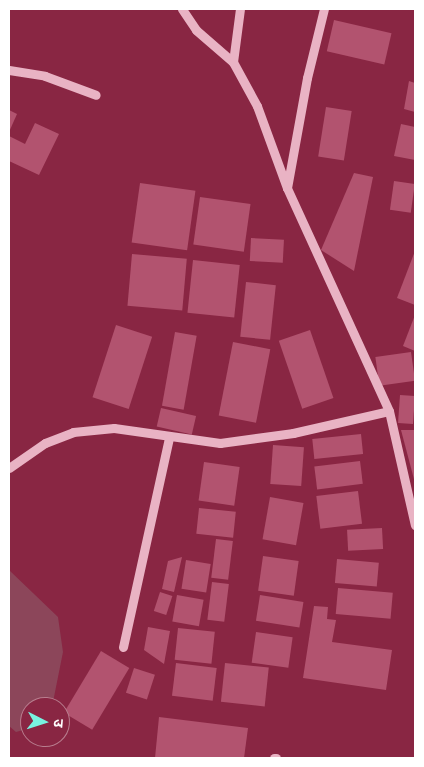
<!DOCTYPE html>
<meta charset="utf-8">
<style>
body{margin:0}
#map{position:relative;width:424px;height:767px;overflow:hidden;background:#892643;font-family:Manrope,"Noto Sans Devanagari",sans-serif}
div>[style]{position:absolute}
.water>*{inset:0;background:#8c465a}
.building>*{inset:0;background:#b2536f;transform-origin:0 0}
.minor>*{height:9px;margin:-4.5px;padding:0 4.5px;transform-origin:4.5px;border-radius:4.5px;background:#e9b3c4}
span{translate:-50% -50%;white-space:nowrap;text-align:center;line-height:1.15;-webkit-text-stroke:4px #892643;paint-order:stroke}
.frame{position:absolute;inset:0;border:10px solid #fff;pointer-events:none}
.north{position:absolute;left:20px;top:697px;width:50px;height:50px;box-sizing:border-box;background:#892643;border:1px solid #b87d8e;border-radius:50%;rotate:95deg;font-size:14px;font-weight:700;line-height:20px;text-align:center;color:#fff}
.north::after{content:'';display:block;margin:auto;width:18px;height:22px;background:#78f2e0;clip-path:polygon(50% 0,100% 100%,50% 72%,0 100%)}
</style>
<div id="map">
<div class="water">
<div style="clip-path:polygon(9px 570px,58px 617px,63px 652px,52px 707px,30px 707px,30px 728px,16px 732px,9px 726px)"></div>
</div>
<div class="building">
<div style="left:334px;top:20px;width:59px;height:32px;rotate:13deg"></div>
<div style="clip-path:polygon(409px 81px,415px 83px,415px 112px,404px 109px)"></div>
<div style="left:326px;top:107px;width:26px;height:50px;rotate:9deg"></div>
<div style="clip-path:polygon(9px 110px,17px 114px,9px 132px)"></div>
<div style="clip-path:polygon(35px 123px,59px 134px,39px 175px,9px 161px,9px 136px,25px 144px)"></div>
<div style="clip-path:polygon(401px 124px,415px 127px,415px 160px,394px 156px)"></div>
<div style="clip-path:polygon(354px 173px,373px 177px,354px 271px,321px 250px)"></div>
<div style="left:394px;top:181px;width:21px;height:29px;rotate:8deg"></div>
<div style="left:140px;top:183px;width:56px;height:60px;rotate:8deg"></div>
<div style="left:200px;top:197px;width:51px;height:48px;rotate:8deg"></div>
<div style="left:251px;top:238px;width:33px;height:23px;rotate:3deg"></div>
<div style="clip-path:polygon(415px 251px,415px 305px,397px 298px)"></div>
<div style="left:132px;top:254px;width:55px;height:52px;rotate:5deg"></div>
<div style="left:193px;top:260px;width:47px;height:53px;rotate:6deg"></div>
<div style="left:246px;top:282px;width:30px;height:55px;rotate:6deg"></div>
<div style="clip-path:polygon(415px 315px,415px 351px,403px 346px)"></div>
<div style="left:116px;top:325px;width:38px;height:76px;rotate:18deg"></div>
<div style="left:310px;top:330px;width:72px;height:33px;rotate:71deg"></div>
<div style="left:175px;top:332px;width:22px;height:75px;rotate:10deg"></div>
<div style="left:233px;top:342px;width:38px;height:75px;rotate:11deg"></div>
<div style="left:411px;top:352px;width:29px;height:36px;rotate:82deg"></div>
<div style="left:400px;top:395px;width:15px;height:28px;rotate:4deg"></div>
<div style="left:161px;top:408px;width:36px;height:19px;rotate:13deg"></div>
<div style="clip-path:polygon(401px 430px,415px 430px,415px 483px)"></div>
<div style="left:361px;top:434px;width:20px;height:49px;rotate:84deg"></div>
<div style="left:273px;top:445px;width:31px;height:39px;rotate:4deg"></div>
<div style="left:360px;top:461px;width:23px;height:46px;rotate:83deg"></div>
<div style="left:204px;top:462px;width:36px;height:39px;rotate:8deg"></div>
<div style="left:358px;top:491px;width:33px;height:42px;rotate:83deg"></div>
<div style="left:270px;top:497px;width:34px;height:43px;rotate:10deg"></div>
<div style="left:199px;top:508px;width:37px;height:26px;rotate:6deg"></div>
<div style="left:382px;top:528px;width:21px;height:35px;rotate:87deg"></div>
<div style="left:216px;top:539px;width:17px;height:39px;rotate:7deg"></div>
<div style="left:263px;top:556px;width:36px;height:35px;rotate:8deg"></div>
<div style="clip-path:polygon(182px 557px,174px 592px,162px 589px,168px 561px)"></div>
<div style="left:337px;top:559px;width:42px;height:24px;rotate:5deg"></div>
<div style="left:186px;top:560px;width:25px;height:29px;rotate:9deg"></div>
<div style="left:212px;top:582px;width:17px;height:38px;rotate:7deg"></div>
<div style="left:338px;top:588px;width:55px;height:26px;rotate:5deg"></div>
<div style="left:160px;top:592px;width:13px;height:20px;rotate:18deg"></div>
<div style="left:177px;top:595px;width:27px;height:27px;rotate:10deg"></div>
<div style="left:260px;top:595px;width:44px;height:26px;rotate:9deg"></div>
<div style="clip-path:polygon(314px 606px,328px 607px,327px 619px,336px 620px,332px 642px,392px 650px,386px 690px,303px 678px)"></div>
<div style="clip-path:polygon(148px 627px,170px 631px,164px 664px,144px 650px)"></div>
<div style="left:178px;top:628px;width:37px;height:32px;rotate:6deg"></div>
<div style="left:256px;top:632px;width:37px;height:31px;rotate:8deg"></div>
<div style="left:101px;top:651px;width:33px;height:72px;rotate:31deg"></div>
<div style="left:176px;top:663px;width:41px;height:33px;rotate:7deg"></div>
<div style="left:225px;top:663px;width:44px;height:39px;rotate:6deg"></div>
<div style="left:134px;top:668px;width:22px;height:26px;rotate:18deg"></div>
<div style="clip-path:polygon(159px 717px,248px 728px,244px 758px,155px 758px)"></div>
</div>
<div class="minor">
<div style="left:182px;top:9px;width:25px;rotate:56deg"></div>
<div style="left:196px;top:30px;width:49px;rotate:40.9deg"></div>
<div style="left:233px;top:62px;width:50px;rotate:61.4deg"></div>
<div style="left:257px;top:106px;width:87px;rotate:69.9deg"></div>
<div style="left:287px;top:188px;width:245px;rotate:65.4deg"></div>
<div style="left:389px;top:411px;width:117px;rotate:77.2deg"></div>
<div style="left:233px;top:62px;width:53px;rotate:-82.5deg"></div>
<div style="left:9px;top:70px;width:36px;rotate:9deg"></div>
<div style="left:45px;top:76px;width:54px;rotate:20.4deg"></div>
<div style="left:287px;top:188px;width:112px;rotate:-79.7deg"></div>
<div style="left:307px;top:78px;width:71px;rotate:-76.2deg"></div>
<div style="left:9px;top:468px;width:44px;rotate:-34.8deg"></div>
<div style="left:45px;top:443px;width:30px;rotate:-21deg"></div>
<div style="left:73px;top:432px;width:41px;rotate:-5.6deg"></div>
<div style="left:114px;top:428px;width:107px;rotate:8.1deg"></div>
<div style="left:220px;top:443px;width:74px;rotate:-7.8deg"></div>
<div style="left:293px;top:433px;width:98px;rotate:-12.9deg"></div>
<div style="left:123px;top:647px;width:214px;rotate:-77.6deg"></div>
<div style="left:274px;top:758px;width:2px"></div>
</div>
<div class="frame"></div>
<div class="north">उ</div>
</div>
